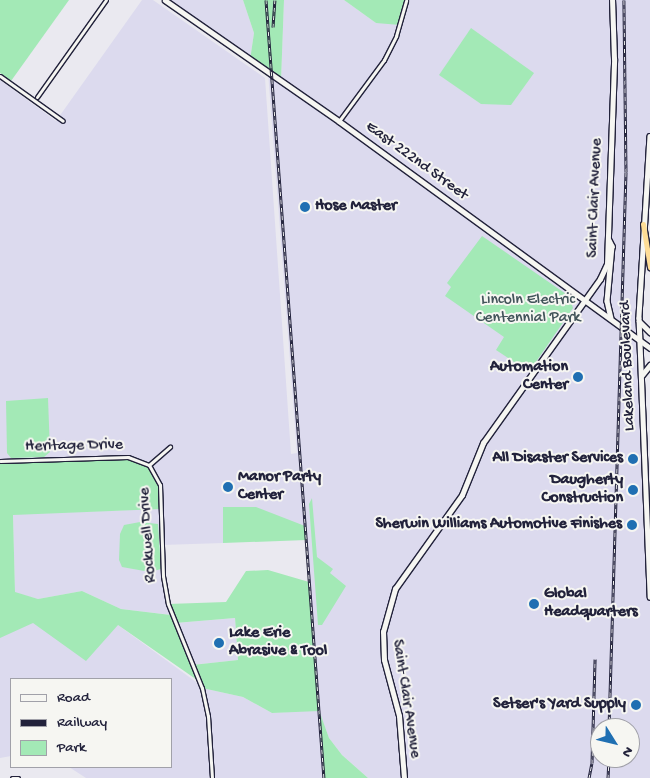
<!DOCTYPE html>
<style>
body{margin:0}
#map{position:relative;width:650px;height:778px;overflow:hidden;background:#eae9f0;font-family:"Gochi Hand",sans-serif}
div>[style]{position:absolute}
.built>*{inset:0;background:#dcdaee}
.green>*{inset:0;background:#a3e9b6}
.roads{filter:drop-shadow(1px 0 #22223b) drop-shadow(-1px 0 #22223b) drop-shadow(0 1px #22223b) drop-shadow(0 -1px #22223b)}
.street>*{height:3px;margin:-1.5px;padding:0 1.5px;transform-origin:1.5px;border-radius:1.5px;background:#f6f6f2}
.secondary>*{height:4.5px;margin:-2.25px;padding:0 2.25px;transform-origin:2.25px;border-radius:2.25px;background:#f6f6f2}
.highway>*{height:5px;margin:-2.5px;padding:0 2.5px;transform-origin:2.5px;border-radius:2.5px;background:#fedd96}
.rail>*{height:3px;margin-top:-1.5px;transform-origin:0;background:repeating-linear-gradient(90deg,#f6f6f2 0 4px,#22223b 0 8px);box-sizing:border-box;border-block:1px solid #22223b}
.dots>*{width:14px;height:14px;translate:-50% -50%;box-sizing:border-box;border:2px solid #f6f6f2;border-radius:50%}
span{translate:-50% -50%;white-space:nowrap;text-align:center;line-height:1.15;-webkit-text-stroke:4px #f6f6f2;paint-order:stroke}
.street-label{font-size:16px;color:#22223b}
.poi-label{font-size:16px;color:#22223b;font-weight:700}
.left{translate:0 -50%;text-align:left}
.right{translate:-100% -50%;text-align:right}
.park-label{font-size:16px;color:#42545a}
.legend{position:absolute;left:10px;top:678px;width:162px;height:90px;box-sizing:border-box;background:#f6f6f2;border:1px solid #a1a1a9;margin:0;padding:6px 9px;list-style:none;font-size:15px;color:#22223b}
.legend li{display:flex;align-items:center;gap:10px;height:25px}
.legend b{width:25px;border:1px solid #a1a1a9}
.north{position:absolute;left:590px;top:718px;width:50px;height:50px;box-sizing:border-box;background:#f6f6f2;border:1px solid #a1a1a9;border-radius:50%;rotate:126deg;font-size:14px;font-weight:700;line-height:20px;text-align:center;color:#22223b}
.north::after{content:'';display:block;margin:auto;width:18px;height:22px;background:#1f6fb2;clip-path:polygon(50% 0,100% 100%,50% 72%,0 100%)}
</style>
<div id="map">
<div class="built">
<div style="clip-path:polygon(evenodd,142px 0,153px 0,265px 78px,291px 454px,297px 453px,268px 72px,281px 81px,284px 0,344px 0,376px 23px,406px 0,650px 0,650px 136px,640px 288px,650px 597px,650px 778px,368px 778px,342px 755px,329px 738px,319px 711px,324px 778px,212px 778px,208px 716px,202px 688px,243px 697px,272px 713px,319px 710px,305px 526px,223px 507px,223px 543px,162px 545px,163px 576px,172px 615px,121px 609px,82px 591px,38px 599px,15px 593px,13px 514px,161px 509px,0 461px,0 80px,56px 121px,142px 0,600px 728px,630px 728px,630px 758px,600px 758px,600px 728px)"></div>
<div style="clip-path:polygon(165px 0,243px 0,254px 33px,250px 60px)"></div>
<div style="clip-path:polygon(235px 618px,238px 660px,192px 665px,175px 623px)"></div>
<div style="clip-path:polygon(0 619px,118px 625px,196px 682px,201px 688px,204px 700px,211px 778px,86px 778px,69px 767px,171px 767px,171px 679px,11px 679px,11px 756px,0 758px)"></div>
</div>
<div class="green">
<div style="clip-path:polygon(0 0,69px 0,11px 81px,0 73px)"></div>
<div style="clip-path:polygon(243px 0,284px 0,281px 81px,250px 60px,254px 33px)"></div>
<div style="clip-path:polygon(344px 0,406px 0,400px 25px,376px 23px)"></div>
<div style="clip-path:polygon(471px 28px,534px 73px,511px 105px,481px 104px,439px 75px)"></div>
<div style="clip-path:polygon(482px 236px,569px 296px,573px 308px,529px 372px,496px 350px,504px 337px,445px 296px,451px 287px,447px 283px)"></div>
<div style="clip-path:polygon(48px 398px,50px 452px,44px 457px,11px 458px,7px 453px,6px 401px)"></div>
<div style="clip-path:polygon(evenodd,128px 457px,149px 465px,160px 485px,161px 509px,13px 515px,15px 592px,38px 599px,82px 591px,121px 609px,171px 615px,168px 604px,226px 602px,246px 571px,268px 570px,309px 582px,319px 710px,329px 738px,342px 755px,368px 778px,324px 778px,319px 711px,272px 713px,243px 697px,202px 688px,200px 682px,118px 625px,86px 661px,33px 623px,0 638px,0 461px,128px 457px,235px 618px,238px 660px,192px 665px,175px 623px,235px 618px)"></div>
<div style="clip-path:polygon(312px 498px,317px 557px,333px 569px,330px 573px,346px 586px,322px 625px,318px 625px,309px 504px)"></div>
<div style="clip-path:polygon(223px 507px,256px 507px,305px 526px,306px 540px,223px 543px)"></div>
<div style="clip-path:polygon(140px 522px,158px 524px,161px 569px,150px 572px,122px 567px,119px 560px,120px 534px,124px 525px)"></div>
</div>
<div class="roads">
<div class="street">
<div style="left:0;top:76px;width:77px;rotate:35.5deg"></div>
<div style="left:37px;top:97px;width:119px;rotate:-54.6deg"></div>
<div style="left:339px;top:121px;width:76px;rotate:-53.6deg"></div>
<div style="left:384px;top:60px;width:27px;rotate:-63deg"></div>
<div style="left:396px;top:36px;width:37px;rotate:-74deg"></div>
<div style="left:0;top:461px;width:128px;rotate:-1.8deg"></div>
<div style="left:128px;top:457px;width:22px;rotate:21deg"></div>
<div style="left:149px;top:465px;width:28px;rotate:-41deg"></div>
<div style="left:149px;top:465px;width:23px;rotate:61deg"></div>
<div style="left:160px;top:485px;width:91px;rotate:88.1deg"></div>
<div style="left:163px;top:576px;width:28px;rotate:80deg"></div>
<div style="left:168px;top:604px;width:91px;rotate:68deg"></div>
<div style="left:202px;top:688px;width:29px;rotate:78deg"></div>
<div style="left:208px;top:716px;width:62px;rotate:86.3deg"></div>
<div style="left:12px;top:778px;width:6px"></div>
</div>
<div class="secondary">
<div style="left:165px;top:0;width:212px;rotate:34.8deg"></div>
<div style="left:339px;top:121px;width:385px;rotate:36.1deg"></div>
<div style="left:650px;top:136px;width:182px;rotate:93.5deg"></div>
<div style="left:639px;top:318px;width:279px;rotate:87.7deg"></div>
<div style="left:609px;top:240px;width:7px;rotate:63deg"></div>
<div style="left:612px;top:246px;width:55px;rotate:95.2deg"></div>
<div style="left:607px;top:301px;width:17px;rotate:77deg"></div>
<div style="left:639px;top:321px;width:16px;rotate:45deg"></div>
<div style="left:642px;top:375px;width:13px;rotate:-51deg"></div>
<div style="left:404px;top:778px;width:62px;rotate:-94.6deg"></div>
<div style="left:399px;top:716px;width:58px;rotate:-105deg"></div>
<div style="left:384px;top:660px;width:28px;rotate:-92deg"></div>
<div style="left:383px;top:632px;width:45px;rotate:-74.4deg"></div>
<div style="left:395px;top:589px;width:115px;rotate:-54.5deg"></div>
<div style="left:462px;top:495px;width:56px;rotate:-68deg"></div>
<div style="left:483px;top:443px;width:201px;rotate:-54.5deg"></div>
<div style="left:600px;top:279px;width:17px;rotate:-65deg"></div>
<div style="left:607px;top:264px;width:205px;rotate:-88deg"></div>
<div style="left:614px;top:59px;width:59px;rotate:-91.9deg"></div>
</div>
<div class="highway">
<div style="left:643px;top:224px;width:44px;rotate:80.8deg"></div>
</div>
</div>
<div class="rail">
<div style="left:266px;top:0;width:780px;rotate:85.74deg"></div>
<div style="left:273px;top:27px;width:27px;rotate:-86deg"></div>
<div style="left:609px;top:728px;width:556px;rotate:-88.25deg"></div>
<div style="left:626px;top:172px;width:172px;rotate:-90.7deg"></div>
<div style="left:589px;top:778px;width:15px;rotate:-79deg"></div>
<div style="left:592px;top:763px;width:104px;rotate:-88.3deg"></div>
<div style="left:608px;top:778px;width:20px;rotate:-87deg"></div>
</div>
<div class="dots">
<div style="left:305px;top:207px;background:#1f6fb2"></div>
<div style="left:578px;top:377px;background:#1f6fb2"></div>
<div style="left:633px;top:459px;background:#1f6fb2"></div>
<div style="left:228px;top:487px;background:#1f6fb2"></div>
<div style="left:633px;top:490px;background:#1f6fb2"></div>
<div style="left:632px;top:525px;background:#1f6fb2"></div>
<div style="left:534px;top:604px;background:#1f6fb2"></div>
<div style="left:219px;top:643px;background:#1f6fb2"></div>
<div style="left:636px;top:705px;background:#1f6fb2"></div>
</div>
<div class="street-label">
<span style="left:416px;top:162px;rotate:36deg">East 222nd Street</span>
<span style="left:596px;top:198px;rotate:-88deg">Saint Clair Avenue</span>
<span style="left:629px;top:366px;rotate:-92deg">Lakeland Boulevard</span>
<span style="left:74px;top:447px;rotate:-1deg">Heritage Drive</span>
<span style="left:149px;top:535px;rotate:-94deg">Rockwell Drive</span>
<span style="left:405px;top:699px;rotate:81deg">Saint Clair Avenue</span>
</div>
<div class="poi-label">
<span class="left" style="left:315px;top:207px">Hose Master</span>
<span class="right" style="left:568px;top:377px">Automation<br>Center</span>
<span class="right" style="left:623px;top:459px">All Disaster Services</span>
<span class="left" style="left:238px;top:487px">Manor Party<br>Center</span>
<span class="right" style="left:623px;top:490px">Daugherty<br>Construction</span>
<span class="right" style="left:622px;top:525px">Sherwin Williams Automotive Finishes</span>
<span class="left" style="left:544px;top:604px">Global<br>Headquarters</span>
<span class="left" style="left:229px;top:643px">Lake Erie<br>Abrasive &amp; Tool</span>
<span class="right" style="left:626px;top:705px">Setser's Yard Supply</span>
</div>
<div class="park-label">
<span style="left:528px;top:310px">Lincoln Electric<br>Centennial Park</span>
</div>
<ul class="legend">
<li><b style="height:6px;background:#f6f6f2"></b>Road</li>
<li><b style="height:6px;background:#22223b"></b>Railway</li>
<li><b style="height:14px;background:#a3e9b6"></b>Park</li>
</ul>
<div class="north">N</div>
</div>
